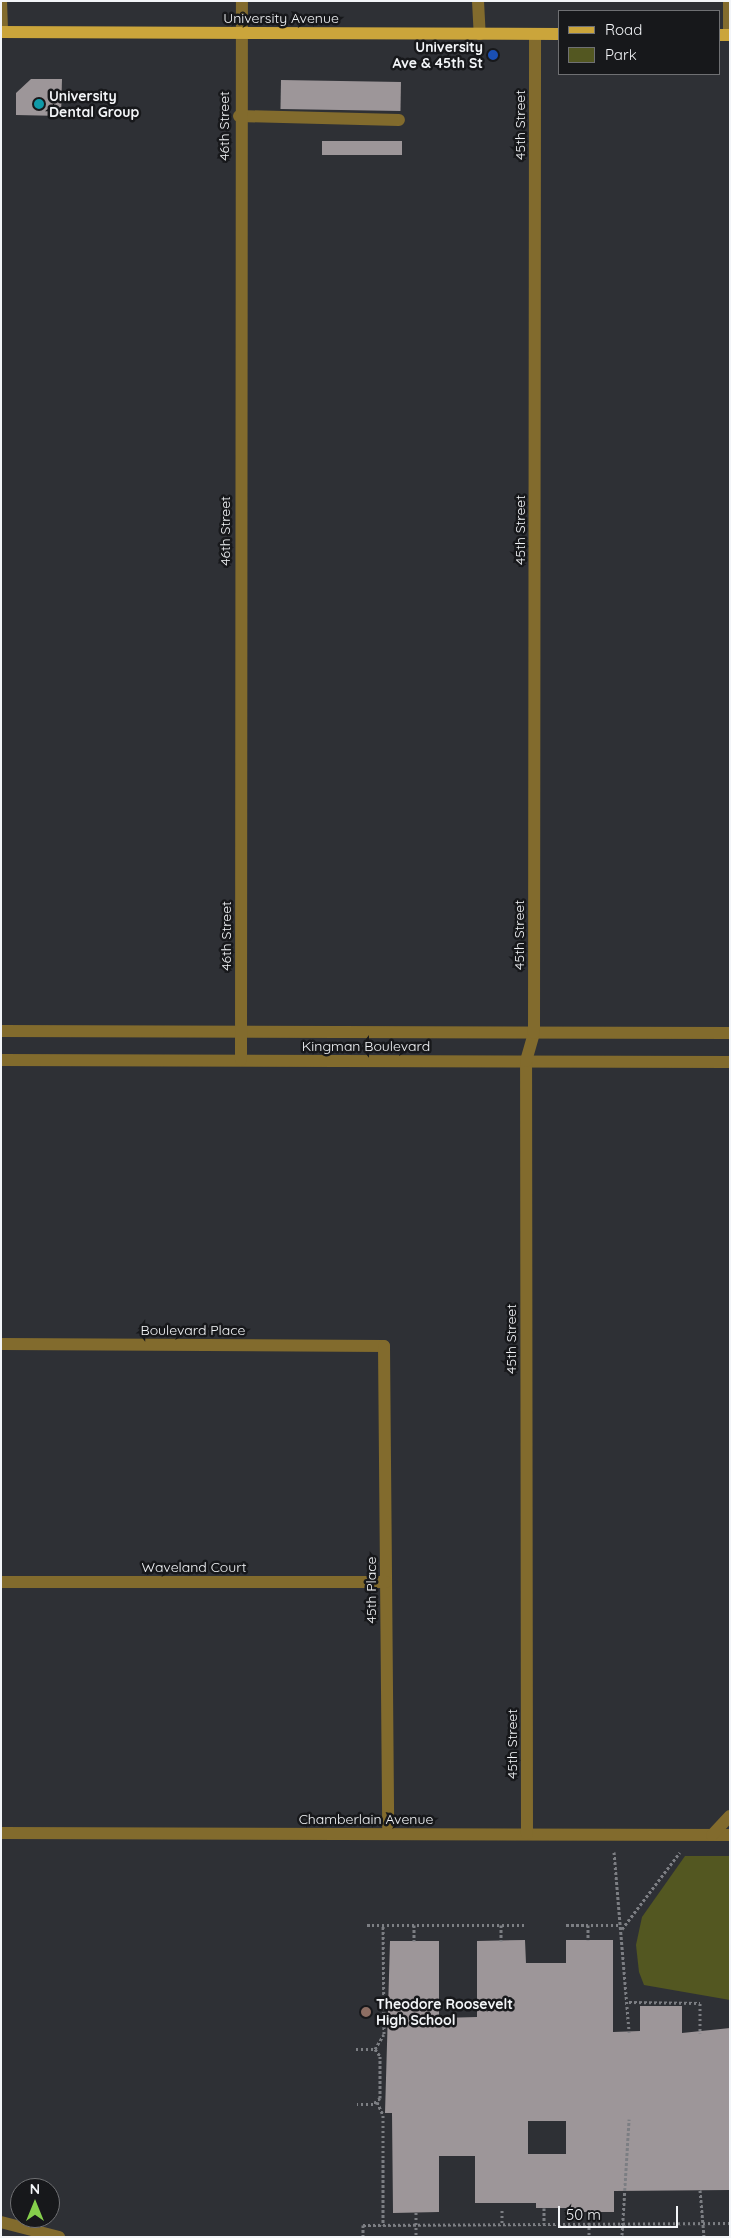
<!DOCTYPE html>
<style>
body{margin:0}
#map{position:relative;width:731px;height:2238px;overflow:hidden;background:#2e3035;font-family:Quicksand,sans-serif}
div>[style]{position:absolute}
.green>*{inset:0;background:#535721}
.building>*{inset:0;background:#9d9699;transform-origin:0 0}
.path>*{height:3px;margin-top:-1.5px;transform-origin:0;background:repeating-linear-gradient(90deg,#7c7e83 0 2.5px,transparent 0 5px)}
.minor>*{height:12px;margin:-6px;padding:0 6px;transform-origin:6px;border-radius:6px;background:#826b2d}
.major>*{height:12px;margin:-6px;padding:0 6px;transform-origin:6px;border-radius:6px;background:#cba53b}
.dots>*{width:14px;height:14px;translate:-50% -50%;box-sizing:border-box;border:2px solid #17181b;border-radius:50%}
span{translate:-50% -50%;white-space:nowrap;text-align:center;line-height:1.15;-webkit-text-stroke:5px #17181b;paint-order:stroke}
.street-label{font-size:14px;color:#f3f5f8}
.poi-label{font-size:14px;color:#f3f5f8;font-weight:700}
.right{translate:-100% -50%;text-align:right}
.left{translate:0 -50%;text-align:left}
.frame{position:absolute;inset:0;border:2px solid #f3f5f8;pointer-events:none}
.legend{position:absolute;left:558px;top:10px;width:162px;height:65px;box-sizing:border-box;background:#17181b;border:1px solid #6f7073;margin:0;padding:6px 9px;list-style:none;font-size:15px;color:#f3f5f8}
.legend li{display:flex;align-items:center;gap:10px;height:25px}
.legend b{width:25px;border:1px solid #6f7073}
.north{position:absolute;left:10px;top:2178px;width:50px;height:50px;box-sizing:border-box;background:#17181b;border:1px solid #6f7073;border-radius:50%;rotate:0deg;font-size:14px;font-weight:700;line-height:20px;text-align:center;color:#f3f5f8}
.north::after{content:'';display:block;margin:auto;width:18px;height:22px;background:#85cf4c;clip-path:polygon(50% 0,100% 100%,50% 72%,0 100%)}
.scale{position:absolute;left:558px;top:2206px;width:120px;height:22px;box-sizing:border-box;border:2px solid #f3f5f8;border-top:0;padding-left:6px;font-size:15px;line-height:18px;white-space:nowrap;color:#f3f5f8;-webkit-text-stroke:4px #17181b;paint-order:stroke}
</style>
<div id="map">
<div class="green">
<div style="clip-path:polygon(685px 1856px,730px 1856px,730px 2000px,644px 1985px,639px 1972px,636px 1945px,642px 1917px)"></div>
</div>
<div class="building">
<div style="clip-path:polygon(31px 79px,62px 79px,61px 116px,16px 115px,16px 93px)"></div>
<div style="left:281px;top:80px;width:120px;height:29px;rotate:1deg"></div>
<div style="left:322px;top:141px;width:80px;height:14px"></div>
<div style="clip-path:polygon(evenodd,525px 1940px,526px 1963px,566px 1963px,566px 1940px,613px 1940px,613px 2032px,640px 2031px,640px 2006px,682px 2006px,682px 2033px,730px 2028px,730px 2190px,614px 2191px,614px 2212px,566px 2212px,566px 2208px,536px 2208px,536px 2203px,475px 2203px,475px 2156px,439px 2156px,439px 2212px,393px 2213px,392px 2113px,385px 2113px,390px 1941px,439px 1941px,439px 2018px,477px 2017px,477px 1941px,525px 1940px,528px 2121px,566px 2121px,566px 2154px,528px 2154px,528px 2121px)"></div>
</div>
<div class="path">
<div style="left:614px;top:1852px;width:181px;rotate:85.2deg"></div>
<div style="left:367px;top:1925px;width:158px"></div>
<div style="left:414px;top:1925px;width:16px;rotate:90deg"></div>
<div style="left:501px;top:1925px;width:16px;rotate:90deg"></div>
<div style="left:566px;top:1925px;width:55px"></div>
<div style="left:588px;top:1925px;width:15px;rotate:90deg"></div>
<div style="left:622px;top:1929px;width:96px;rotate:-53deg"></div>
<div style="left:629px;top:2002px;width:71px;rotate:0.8deg"></div>
<div style="left:700px;top:2003px;width:30px;rotate:90deg"></div>
<div style="left:356px;top:2049px;width:19px"></div>
<div style="left:375px;top:2049px;width:9px;rotate:54deg"></div>
<div style="left:380px;top:2056px;width:42px;rotate:90deg"></div>
<div style="left:380px;top:2098px;width:9px;rotate:139deg"></div>
<div style="left:373px;top:2104px;width:16px;rotate:180deg"></div>
<div style="left:375px;top:2049px;width:17px;rotate:-59deg"></div>
<div style="left:384px;top:2034px;width:109px;rotate:-90.5deg"></div>
<div style="left:377px;top:2102px;width:14px;rotate:65deg"></div>
<div style="left:383px;top:2115px;width:110px;rotate:90deg"></div>
<div style="left:700px;top:2190px;width:47px;rotate:85.1deg"></div>
<div style="left:544px;top:2208px;width:16px;rotate:90deg"></div>
<div style="left:502px;top:2210px;width:14px;rotate:90deg"></div>
<div style="left:416px;top:2212px;width:25px;rotate:90deg"></div>
<div style="left:589px;top:2212px;width:25px;rotate:90deg"></div>
<div style="left:622px;top:2235px;width:116px;rotate:-86.5deg"></div>
<div style="left:363px;top:2237px;width:12px;rotate:-90deg"></div>
<div style="left:363px;top:2225px;width:367px;rotate:-0.3deg"></div>
</div>
<div class="minor">
<div style="left:1px;top:1px;width:31px;rotate:88deg"></div>
<div style="left:478px;top:1px;width:33px;rotate:87deg"></div>
<div style="left:729px;top:1px;width:34px;rotate:90deg"></div>
<div style="left:239px;top:116px;width:160px;rotate:1.4deg"></div>
<div style="left:1px;top:1031px;width:729px;rotate:0.16deg"></div>
<div style="left:1px;top:1060px;width:729px;rotate:0.16deg"></div>
<div style="left:241px;top:1060px;width:1059px;rotate:-89.95deg"></div>
<div style="left:1px;top:1344px;width:383px;rotate:0.3deg"></div>
<div style="left:384px;top:1346px;width:488px;rotate:89.5deg"></div>
<div style="left:1px;top:1582px;width:385px"></div>
<div style="left:1px;top:1833px;width:729px;rotate:0.16deg"></div>
<div style="left:527px;top:1834px;width:773px;rotate:-90.07deg"></div>
<div style="left:526px;top:1061px;width:29px;rotate:-74deg"></div>
<div style="left:534px;top:1033px;width:999px;rotate:-89.94deg"></div>
<div style="left:712px;top:1835px;width:26px;rotate:-47deg"></div>
<div style="left:1px;top:2222px;width:60px;rotate:14.5deg"></div>
</div>
<div class="major">
<div style="left:1px;top:32px;width:559px;rotate:0.2deg"></div>
<div style="left:720px;top:35px;width:10px"></div>
</div>
<div class="dots">
<div style="left:493px;top:55px;background:#1a4fb4"></div>
<div style="left:39px;top:104px;background:#0f9aa8"></div>
<div style="left:366px;top:2012px;background:#8d6e63"></div>
</div>
<div class="street-label">
<span style="left:281px;top:18px">University Avenue</span>
<span style="left:520px;top:125px;rotate:-90deg">45th Street</span>
<span style="left:224px;top:126px;rotate:-90deg">46th Street</span>
<span style="left:520px;top:530px;rotate:-90deg">45th Street</span>
<span style="left:225px;top:531px;rotate:-90deg">46th Street</span>
<span style="left:519px;top:935px;rotate:-90deg">45th Street</span>
<span style="left:226px;top:936px;rotate:-90deg">46th Street</span>
<span style="left:366px;top:1046px">Kingman Boulevard</span>
<span style="left:193px;top:1330px">Boulevard Place</span>
<span style="left:511px;top:1339px;rotate:-90deg">45th Street</span>
<span style="left:194px;top:1567px">Waveland Court</span>
<span style="left:371px;top:1590px;rotate:-90deg">45th Place</span>
<span style="left:512px;top:1744px;rotate:-90deg">45th Street</span>
<span style="left:366px;top:1819px">Chamberlain Avenue</span>
</div>
<div class="poi-label">
<span class="right" style="left:483px;top:55px">University<br>Ave &amp; 45th St</span>
<span class="left" style="left:49px;top:104px">University<br>Dental Group</span>
<span class="left" style="left:376px;top:2012px">Theodore Roosevelt<br>High School</span>
</div>
<div class="frame"></div>
<ul class="legend">
<li><b style="height:6px;background:#cba53b"></b>Road</li>
<li><b style="height:14px;background:#535721"></b>Park</li>
</ul>
<div class="north">N</div>
<div class="scale">50 m</div>
</div>
